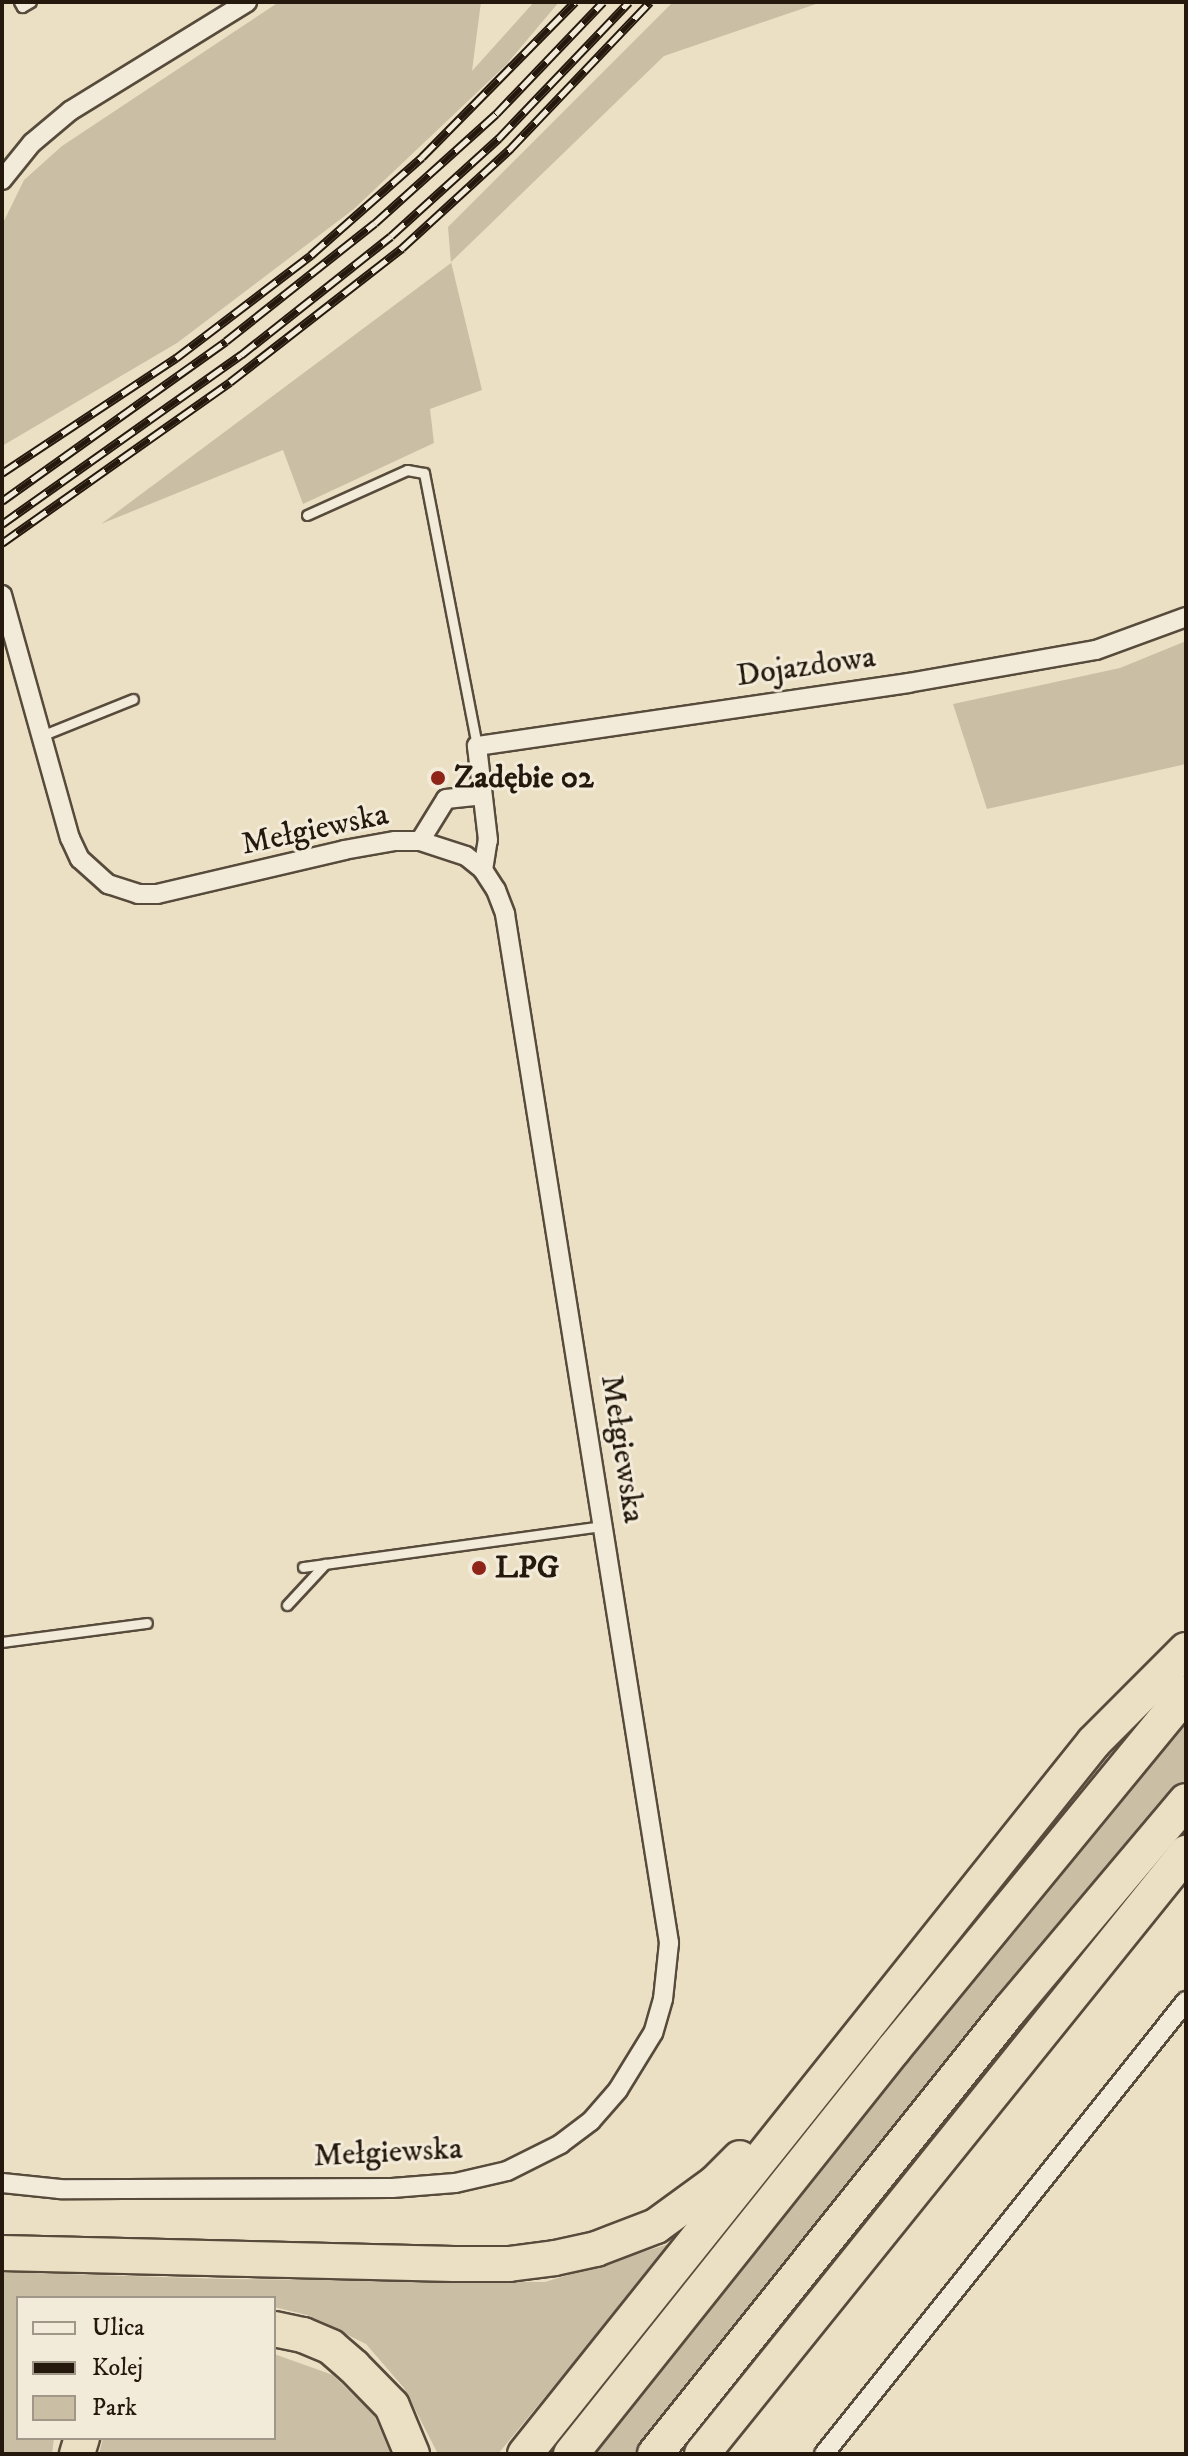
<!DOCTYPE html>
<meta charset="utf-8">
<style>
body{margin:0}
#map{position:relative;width:1188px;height:2456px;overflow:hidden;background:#ece0c4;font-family:"IM FELL DW Pica",serif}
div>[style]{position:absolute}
.green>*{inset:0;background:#cabea5}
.roads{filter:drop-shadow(2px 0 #574b3c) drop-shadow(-2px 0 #574b3c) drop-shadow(0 2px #574b3c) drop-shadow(0 -2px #574b3c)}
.service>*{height:9px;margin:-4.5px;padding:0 4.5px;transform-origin:4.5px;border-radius:4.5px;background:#f3ebd9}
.minor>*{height:18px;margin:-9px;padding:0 9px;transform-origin:9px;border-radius:9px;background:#f3ebd9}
.motorway>*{height:34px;margin:-17px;padding:0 17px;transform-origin:17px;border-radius:17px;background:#ece0c4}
.rail>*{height:9px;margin-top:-4.5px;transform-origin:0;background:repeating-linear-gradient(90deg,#f3ebd9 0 18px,#25190e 0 36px);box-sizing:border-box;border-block:2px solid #25190e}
.dots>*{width:22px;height:22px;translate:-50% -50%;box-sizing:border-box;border:4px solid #f3ebd9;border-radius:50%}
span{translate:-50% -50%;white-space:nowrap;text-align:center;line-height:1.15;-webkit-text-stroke:6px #f3ebd9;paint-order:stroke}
.street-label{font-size:32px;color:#25190e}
.poi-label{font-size:32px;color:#25190e;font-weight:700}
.left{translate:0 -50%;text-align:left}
.frame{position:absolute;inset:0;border:4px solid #25190e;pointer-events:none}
.legend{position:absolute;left:16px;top:2296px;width:260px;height:144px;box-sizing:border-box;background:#f3ebd9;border:2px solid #a19788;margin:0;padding:10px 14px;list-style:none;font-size:24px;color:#25190e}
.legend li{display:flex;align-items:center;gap:16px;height:40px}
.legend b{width:40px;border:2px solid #a19788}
</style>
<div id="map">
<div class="green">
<div style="clip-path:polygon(279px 2px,481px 2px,472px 71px,534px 2px,559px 2px,506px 65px,354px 209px,177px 343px,2px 446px,2px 225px,24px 180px,62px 146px)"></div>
<div style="clip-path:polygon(673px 2px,822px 2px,664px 56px,451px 262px,482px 390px,430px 409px,434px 443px,303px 504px,283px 450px,101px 524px,451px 263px,448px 227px)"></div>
<div style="clip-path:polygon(1186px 641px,1186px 764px,987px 809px,953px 704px,1120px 668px)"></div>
<div style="clip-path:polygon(1186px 1717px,1186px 1779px,1058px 1931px,637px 2454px,589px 2454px)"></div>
<div style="clip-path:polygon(672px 2243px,498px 2454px,438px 2454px,404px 2388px,366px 2344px,307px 2315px,274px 2307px,274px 2298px,18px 2298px,18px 2438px,54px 2438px,52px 2454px,2px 2452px,2px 2272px,226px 2279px,545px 2282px)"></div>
<div style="clip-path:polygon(274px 2354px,333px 2375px,374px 2415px,391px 2454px,99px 2454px,103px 2438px,274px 2438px)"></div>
</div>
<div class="roads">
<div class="service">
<div style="left:19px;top:2px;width:6px;rotate:59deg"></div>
<div style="left:22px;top:7px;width:10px;rotate:-29deg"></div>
<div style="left:307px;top:515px;width:110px;rotate:-24.2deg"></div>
<div style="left:407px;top:470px;width:17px;rotate:10deg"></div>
<div style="left:424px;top:473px;width:278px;rotate:79deg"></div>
<div style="left:41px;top:736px;width:99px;rotate:-21.9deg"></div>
<div style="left:303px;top:1567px;width:304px;rotate:-7.8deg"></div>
<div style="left:287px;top:1605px;width:56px;rotate:-47.2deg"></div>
<div style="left:2px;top:1642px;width:146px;rotate:-7.5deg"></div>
</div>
<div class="minor">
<div style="left:2px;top:180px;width:48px;rotate:-51deg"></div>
<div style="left:32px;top:143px;width:50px;rotate:-40.1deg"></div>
<div style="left:70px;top:111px;width:208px;rotate:-31.6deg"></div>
<div style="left:2px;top:595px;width:252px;rotate:74.4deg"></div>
<div style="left:70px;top:838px;width:23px;rotate:65deg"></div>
<div style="left:80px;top:859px;width:38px;rotate:42deg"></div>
<div style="left:108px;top:884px;width:32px;rotate:18deg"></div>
<div style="left:138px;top:894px;width:19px"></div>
<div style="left:157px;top:894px;width:192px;rotate:-13.2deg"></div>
<div style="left:344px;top:850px;width:52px;rotate:-10deg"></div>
<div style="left:395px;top:841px;width:25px"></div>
<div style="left:420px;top:841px;width:48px;rotate:18.1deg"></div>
<div style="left:466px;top:856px;width:22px;rotate:39deg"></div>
<div style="left:483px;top:870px;width:24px;rotate:57deg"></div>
<div style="left:496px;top:890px;width:26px;rotate:69deg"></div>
<div style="left:505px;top:914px;width:1042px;rotate:80.94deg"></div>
<div style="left:669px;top:1943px;width:56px;rotate:96.1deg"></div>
<div style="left:663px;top:1999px;width:35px;rotate:106deg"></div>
<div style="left:653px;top:2033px;width:67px;rotate:121.6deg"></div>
<div style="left:618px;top:2090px;width:41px;rotate:131.1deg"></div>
<div style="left:591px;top:2121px;width:38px;rotate:143deg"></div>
<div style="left:561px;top:2144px;width:60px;rotate:153.4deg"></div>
<div style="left:507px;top:2171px;width:53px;rotate:167deg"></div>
<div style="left:455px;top:2183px;width:63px;rotate:175.5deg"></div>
<div style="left:392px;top:2188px;width:332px;rotate:179.8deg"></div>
<div style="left:60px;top:2189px;width:58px;rotate:-174.1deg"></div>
<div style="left:420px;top:841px;width:49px;rotate:-58.2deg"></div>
<div style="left:446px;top:799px;width:36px;rotate:-6deg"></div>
<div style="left:483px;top:870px;width:30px;rotate:-81deg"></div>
<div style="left:488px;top:840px;width:95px;rotate:-96.7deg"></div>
<div style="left:477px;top:746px;width:436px;rotate:-8.3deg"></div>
<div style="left:908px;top:683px;width:191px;rotate:-10deg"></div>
<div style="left:1096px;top:650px;width:96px;rotate:-20.1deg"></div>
<div style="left:824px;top:2454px;width:580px;rotate:-51.37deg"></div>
</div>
<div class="motorway">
<div style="left:2px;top:2253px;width:452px;rotate:1.4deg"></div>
<div style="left:454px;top:2264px;width:55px"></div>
<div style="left:509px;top:2264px;width:46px;rotate:-7.4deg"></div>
<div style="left:555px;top:2258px;width:42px;rotate:-12.4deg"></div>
<div style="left:596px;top:2249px;width:64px;rotate:-21deg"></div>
<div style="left:656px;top:2226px;width:73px;rotate:-36.1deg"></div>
<div style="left:715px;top:2183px;width:35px;rotate:-45deg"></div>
<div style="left:274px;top:2329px;width:30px;rotate:12deg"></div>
<div style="left:303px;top:2335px;width:30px;rotate:23deg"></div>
<div style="left:331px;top:2347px;width:30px;rotate:41deg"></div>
<div style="left:354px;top:2367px;width:54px;rotate:45.7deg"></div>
<div style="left:392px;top:2406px;width:52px;rotate:67.4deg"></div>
<div style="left:77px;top:2454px;width:17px;rotate:-73deg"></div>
<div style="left:525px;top:2454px;width:911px;rotate:-51.37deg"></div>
<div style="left:1094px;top:1742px;width:130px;rotate:-45deg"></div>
<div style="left:571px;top:2454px;width:517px;rotate:-51.44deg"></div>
<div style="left:893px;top:2050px;width:462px;rotate:-50.6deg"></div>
<div style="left:655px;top:2454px;width:568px;rotate:-51.36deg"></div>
<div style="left:1010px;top:2010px;width:273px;rotate:-49.9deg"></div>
<div style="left:702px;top:2454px;width:772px;rotate:-51.15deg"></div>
</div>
</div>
<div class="rail">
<div style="left:2px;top:473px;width:209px;rotate:-33.5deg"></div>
<div style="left:176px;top:358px;width:170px;rotate:-37.3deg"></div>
<div style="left:311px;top:255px;width:148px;rotate:-41.4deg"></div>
<div style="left:422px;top:157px;width:218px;rotate:-45.4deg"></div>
<div style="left:2px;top:501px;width:275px;rotate:-35.5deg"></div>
<div style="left:226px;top:341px;width:190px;rotate:-38.4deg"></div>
<div style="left:375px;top:223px;width:163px;rotate:-42deg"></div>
<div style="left:496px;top:114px;width:155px;rotate:-46.3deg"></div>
<div style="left:2px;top:524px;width:293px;rotate:-35.3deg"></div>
<div style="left:241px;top:355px;width:191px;rotate:-38.4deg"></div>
<div style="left:391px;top:236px;width:146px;rotate:-42.2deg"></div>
<div style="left:499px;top:138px;width:188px;rotate:-46.3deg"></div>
<div style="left:2px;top:543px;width:279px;rotate:-35.2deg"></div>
<div style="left:230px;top:382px;width:218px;rotate:-37.9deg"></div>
<div style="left:402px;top:248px;width:147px;rotate:-42.5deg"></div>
<div style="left:510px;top:149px;width:203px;rotate:-46.4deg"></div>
</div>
<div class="dots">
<div style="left:438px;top:778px;background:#8f2418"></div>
<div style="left:479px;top:1568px;background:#8f2418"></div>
</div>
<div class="street-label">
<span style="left:806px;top:667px;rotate:-8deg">Dojazdowa</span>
<span style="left:315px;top:830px;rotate:-12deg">Mełgiewska</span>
<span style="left:622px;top:1449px;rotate:81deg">Mełgiewska</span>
<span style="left:388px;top:2153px;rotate:-3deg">Mełgiewska</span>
</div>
<div class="poi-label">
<span class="left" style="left:454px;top:778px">Zadębie 02</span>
<span class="left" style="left:495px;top:1568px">LPG</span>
</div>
<div class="frame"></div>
<ul class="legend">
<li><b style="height:10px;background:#f3ebd9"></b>Ulica</li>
<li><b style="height:10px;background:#25190e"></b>Kolej</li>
<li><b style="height:22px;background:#cabea5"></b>Park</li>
</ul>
</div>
